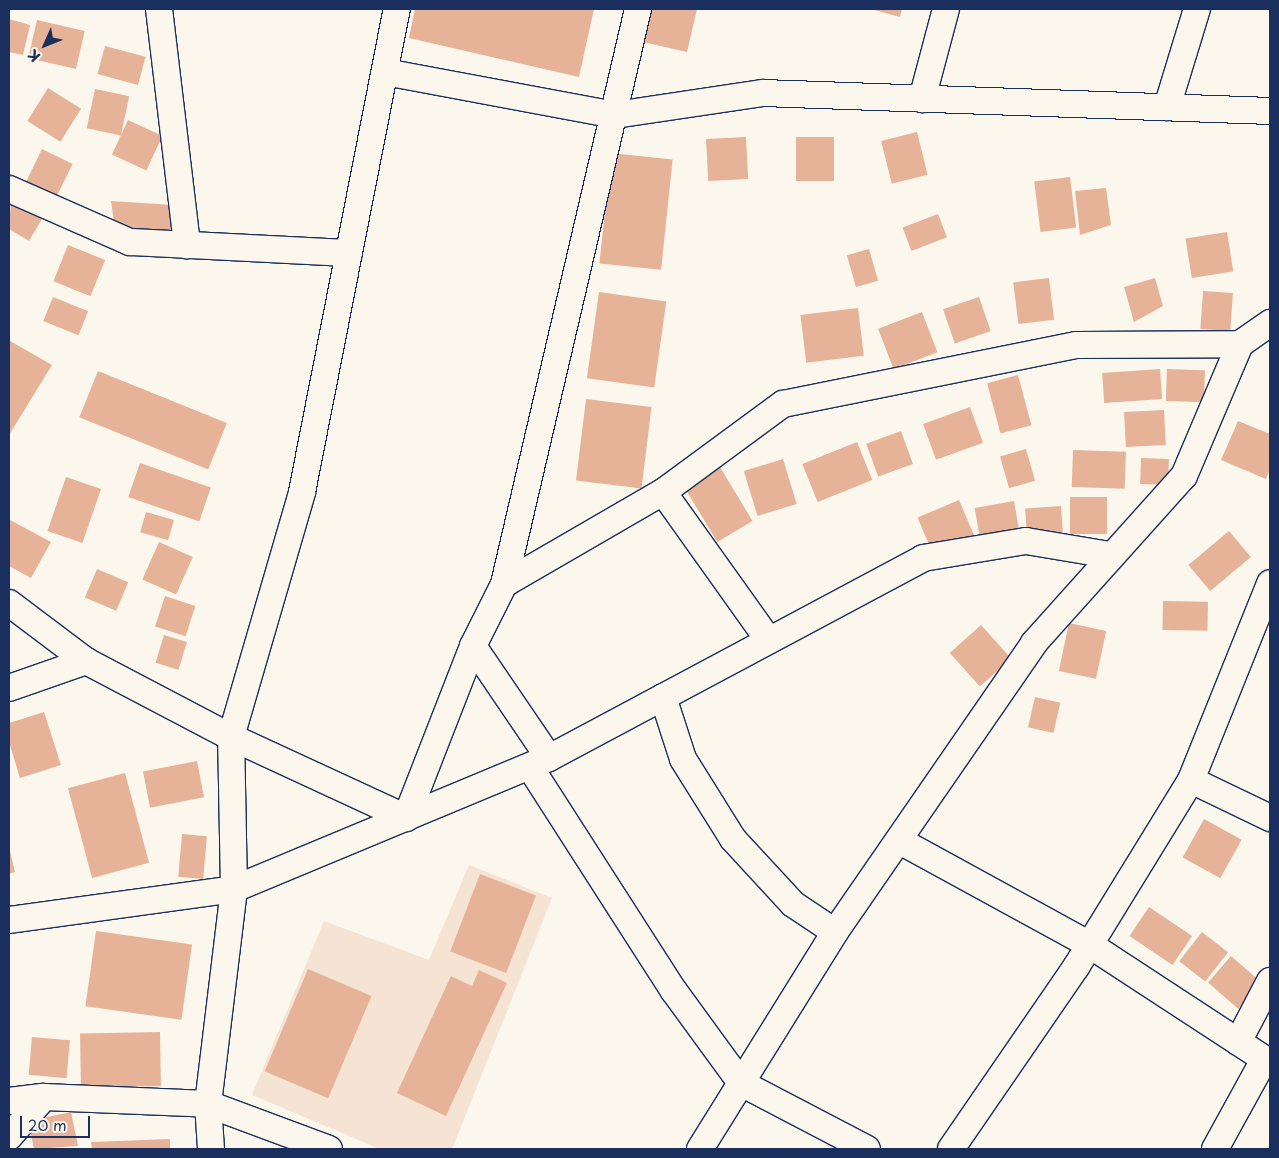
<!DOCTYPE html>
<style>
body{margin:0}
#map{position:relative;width:1279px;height:1158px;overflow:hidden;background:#fbf7ec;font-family:"Playpen Sans",sans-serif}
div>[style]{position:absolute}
.built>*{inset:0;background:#f5e3d3}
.building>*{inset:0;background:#e6b399;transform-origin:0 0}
.roads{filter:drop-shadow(1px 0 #1b2f5e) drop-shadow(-1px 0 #1b2f5e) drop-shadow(0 1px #1b2f5e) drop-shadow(0 -1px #1b2f5e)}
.minor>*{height:26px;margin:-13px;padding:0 13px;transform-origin:13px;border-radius:13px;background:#fbf7ec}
span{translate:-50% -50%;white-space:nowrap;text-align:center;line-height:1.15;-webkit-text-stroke:4.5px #fbf7ec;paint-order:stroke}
.frame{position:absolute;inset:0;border:10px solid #1b2f5e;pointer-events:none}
.north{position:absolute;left:20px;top:20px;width:50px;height:50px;-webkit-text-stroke:4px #fbf7ec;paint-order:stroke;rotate:226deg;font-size:14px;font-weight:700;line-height:20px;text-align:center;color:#1b2f5e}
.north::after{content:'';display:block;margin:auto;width:18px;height:22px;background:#1b2f5e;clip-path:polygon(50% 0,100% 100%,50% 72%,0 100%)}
.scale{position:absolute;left:20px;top:1116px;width:70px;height:22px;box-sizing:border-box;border:2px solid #1b2f5e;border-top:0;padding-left:6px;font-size:15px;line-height:18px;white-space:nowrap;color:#1b2f5e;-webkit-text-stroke:4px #fbf7ec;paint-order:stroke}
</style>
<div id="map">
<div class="built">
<div style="clip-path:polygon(469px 865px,552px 898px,452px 1149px,380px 1149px,252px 1095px,324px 921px,429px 960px)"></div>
</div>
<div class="building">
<div style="clip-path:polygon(415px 9px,594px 9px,579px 77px,409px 38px)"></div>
<div style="clip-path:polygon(651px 9px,697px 9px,687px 52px,643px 42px)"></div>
<div style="clip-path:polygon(871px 9px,902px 9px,900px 17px)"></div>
<div style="clip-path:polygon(9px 19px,30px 25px,23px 55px,9px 52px)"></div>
<div style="left:37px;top:20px;width:49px;height:39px;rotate:13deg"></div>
<div style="left:105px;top:46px;width:42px;height:29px;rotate:15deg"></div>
<div style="left:48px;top:88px;width:39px;height:39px;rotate:32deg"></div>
<div style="left:95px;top:89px;width:35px;height:40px;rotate:12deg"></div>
<div style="left:128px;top:120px;width:38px;height:38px;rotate:25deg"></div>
<div style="left:917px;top:132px;width:44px;height:37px;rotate:76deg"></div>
<div style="left:746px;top:137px;width:42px;height:40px;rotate:87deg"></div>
<div style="left:796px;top:137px;width:38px;height:44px"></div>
<div style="left:42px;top:149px;width:34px;height:43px;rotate:26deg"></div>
<div style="left:611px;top:153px;width:62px;height:111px;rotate:6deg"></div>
<div style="left:1070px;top:177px;width:51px;height:36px;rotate:83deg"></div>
<div style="clip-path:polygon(1106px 188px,1111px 225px,1080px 235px,1075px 191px)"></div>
<div style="clip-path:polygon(11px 201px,42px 219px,29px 241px,9px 229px)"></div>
<div style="clip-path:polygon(111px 201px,173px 205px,172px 235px,115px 229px)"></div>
<div style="left:938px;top:214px;width:25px;height:38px;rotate:69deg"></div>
<div style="left:1227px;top:232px;width:40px;height:42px;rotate:81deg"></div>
<div style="left:68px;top:245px;width:40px;height:39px;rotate:22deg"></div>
<div style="left:869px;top:249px;width:33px;height:23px;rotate:74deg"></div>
<div style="left:1049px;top:278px;width:42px;height:36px;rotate:83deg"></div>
<div style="clip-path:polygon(1155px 278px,1163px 306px,1134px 322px,1124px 287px)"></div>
<div style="left:1203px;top:291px;width:30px;height:38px;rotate:4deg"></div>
<div style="left:599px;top:292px;width:68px;height:87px;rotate:8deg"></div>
<div style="left:53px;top:297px;width:38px;height:26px;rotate:22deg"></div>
<div style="left:979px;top:297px;width:36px;height:38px;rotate:71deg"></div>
<div style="left:858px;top:308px;width:48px;height:58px;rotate:83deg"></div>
<div style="left:922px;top:312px;width:43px;height:47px;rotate:69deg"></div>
<div style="clip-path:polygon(10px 341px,52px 365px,9px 435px,9px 343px)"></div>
<div style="left:1160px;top:369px;width:30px;height:58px;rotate:86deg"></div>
<div style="left:1167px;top:369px;width:38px;height:32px;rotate:2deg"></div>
<div style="left:98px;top:371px;width:139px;height:50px;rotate:22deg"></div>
<div style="left:1018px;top:375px;width:52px;height:32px;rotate:75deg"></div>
<div style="left:586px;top:399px;width:66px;height:82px;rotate:7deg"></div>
<div style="left:970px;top:407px;width:38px;height:50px;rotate:70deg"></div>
<div style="left:1164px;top:410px;width:35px;height:40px;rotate:87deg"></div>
<div style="clip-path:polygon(1238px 421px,1270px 434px,1270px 469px,1266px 479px,1221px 460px)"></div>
<div style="left:901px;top:431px;width:35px;height:37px;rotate:70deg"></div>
<div style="left:857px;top:442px;width:41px;height:59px;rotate:68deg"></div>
<div style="left:1026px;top:449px;width:33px;height:27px;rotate:74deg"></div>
<div style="left:1073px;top:450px;width:53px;height:37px;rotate:2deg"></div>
<div style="left:1141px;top:458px;width:28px;height:26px;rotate:2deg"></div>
<div style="left:783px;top:459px;width:47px;height:41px;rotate:73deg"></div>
<div style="left:140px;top:463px;width:75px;height:36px;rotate:19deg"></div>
<div style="left:720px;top:467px;width:63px;height:41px;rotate:59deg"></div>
<div style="left:66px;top:477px;width:37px;height:57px;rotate:19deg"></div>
<div style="left:1070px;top:497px;width:37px;height:37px"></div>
<div style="left:959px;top:500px;width:40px;height:45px;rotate:67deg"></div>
<div style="left:1014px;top:501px;width:36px;height:40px;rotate:80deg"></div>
<div style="left:1061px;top:506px;width:26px;height:36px;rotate:86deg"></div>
<div style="left:146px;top:512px;width:29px;height:21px;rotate:16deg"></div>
<div style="clip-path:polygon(10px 520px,51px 542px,31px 578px,9px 566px)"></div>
<div style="left:1229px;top:531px;width:34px;height:53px;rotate:50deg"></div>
<div style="left:159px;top:542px;width:37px;height:41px;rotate:24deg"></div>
<div style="left:97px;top:569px;width:34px;height:31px;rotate:23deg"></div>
<div style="left:165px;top:596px;width:32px;height:32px;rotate:18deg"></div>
<div style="left:1163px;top:601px;width:45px;height:29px;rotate:1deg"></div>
<div style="left:1069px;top:623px;width:38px;height:49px;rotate:12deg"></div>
<div style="left:981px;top:625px;width:45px;height:42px;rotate:48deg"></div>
<div style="left:164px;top:635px;width:24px;height:29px;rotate:17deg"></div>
<div style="left:1035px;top:697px;width:26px;height:31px;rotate:13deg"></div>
<div style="clip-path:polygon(44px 712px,61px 765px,20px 778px,9px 742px,9px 723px)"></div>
<div style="left:197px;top:761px;width:37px;height:55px;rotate:79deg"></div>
<div style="left:125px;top:773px;width:93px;height:59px;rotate:75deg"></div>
<div style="left:1204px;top:819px;width:43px;height:44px;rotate:29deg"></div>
<div style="left:182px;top:834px;width:25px;height:43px;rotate:5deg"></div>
<div style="clip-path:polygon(9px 847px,15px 872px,9px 874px)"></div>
<div style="left:480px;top:874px;width:60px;height:83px;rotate:21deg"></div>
<div style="left:1149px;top:907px;width:52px;height:35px;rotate:34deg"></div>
<div style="left:96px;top:931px;width:97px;height:76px;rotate:8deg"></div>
<div style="left:1202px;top:932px;width:33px;height:37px;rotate:38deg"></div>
<div style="left:1231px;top:956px;width:40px;height:35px;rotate:41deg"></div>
<div style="left:308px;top:969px;width:69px;height:111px;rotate:23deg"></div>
<div style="clip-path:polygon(479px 970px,507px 983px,446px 1116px,397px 1093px,451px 976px,472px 986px)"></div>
<div style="left:160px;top:1032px;width:54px;height:80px;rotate:89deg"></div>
<div style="left:32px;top:1037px;width:38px;height:38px;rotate:5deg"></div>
<div style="clip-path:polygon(71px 1112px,78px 1146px,34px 1149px,28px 1121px)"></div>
<div style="clip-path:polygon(170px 1139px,170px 1149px,92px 1149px,91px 1142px)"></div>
</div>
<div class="roads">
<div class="minor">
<div style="left:159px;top:9px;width:238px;rotate:83.2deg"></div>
<div style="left:385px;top:72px;width:234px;rotate:10.6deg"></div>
<div style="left:615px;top:115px;width:150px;rotate:-8.5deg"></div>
<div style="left:763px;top:93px;width:507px;rotate:2.03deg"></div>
<div style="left:922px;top:99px;width:93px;rotate:-75.1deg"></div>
<div style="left:1167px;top:107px;width:102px;rotate:-73deg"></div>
<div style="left:9px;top:189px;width:132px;rotate:23.7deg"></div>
<div style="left:130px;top:242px;width:219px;rotate:2.9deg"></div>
<div style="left:663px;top:492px;width:181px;rotate:54.5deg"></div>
<div style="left:504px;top:584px;width:184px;rotate:-30.1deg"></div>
<div style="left:663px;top:492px;width:149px;rotate:-36.3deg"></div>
<div style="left:783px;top:404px;width:299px;rotate:-11.4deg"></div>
<div style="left:1076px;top:345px;width:164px;rotate:-0.3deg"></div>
<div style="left:9px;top:603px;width:96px;rotate:37deg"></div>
<div style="left:86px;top:661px;width:164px;rotate:27.7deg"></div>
<div style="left:231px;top:737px;width:193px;rotate:24.8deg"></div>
<div style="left:406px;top:818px;width:185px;rotate:-68.7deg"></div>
<div style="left:473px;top:646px;width:69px;rotate:-63.4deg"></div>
<div style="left:504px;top:584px;width:590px;rotate:-76.88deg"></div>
<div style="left:473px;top:646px;width:135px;rotate:55.8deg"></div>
<div style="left:9px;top:688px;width:82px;rotate:-19.3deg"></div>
<div style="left:663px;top:697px;width:65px;rotate:72.1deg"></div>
<div style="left:683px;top:759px;width:94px;rotate:58deg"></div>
<div style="left:733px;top:839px;width:88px;rotate:47.3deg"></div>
<div style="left:793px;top:904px;width:50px;rotate:33.7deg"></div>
<div style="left:530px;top:767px;width:266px;rotate:57.3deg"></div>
<div style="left:674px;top:991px;width:114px;rotate:53.9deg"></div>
<div style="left:741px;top:1083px;width:142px;rotate:27.6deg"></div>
<div style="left:1191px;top:780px;width:88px;rotate:25.7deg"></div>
<div style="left:900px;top:841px;width:217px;rotate:28.7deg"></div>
<div style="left:1090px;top:945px;width:215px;rotate:33.2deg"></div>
<div style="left:9px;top:920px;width:227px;rotate:-7.8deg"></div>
<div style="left:234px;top:889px;width:341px;rotate:-22.6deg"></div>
<div style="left:549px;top:758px;width:424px;rotate:-28.1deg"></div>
<div style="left:923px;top:558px;width:104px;rotate:-9.4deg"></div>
<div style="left:1026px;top:541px;width:85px;rotate:9.5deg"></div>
<div style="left:1238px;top:1042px;width:69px;rotate:-62.3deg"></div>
<div style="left:9px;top:1101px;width:35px;rotate:-7deg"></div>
<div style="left:44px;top:1097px;width:164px;rotate:2.4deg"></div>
<div style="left:208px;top:1104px;width:129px;rotate:20.4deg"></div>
<div style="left:9px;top:1137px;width:53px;rotate:-48.8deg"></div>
<div style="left:211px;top:1149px;width:45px;rotate:-93.8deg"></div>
<div style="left:208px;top:1104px;width:217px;rotate:-83.1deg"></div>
<div style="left:234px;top:889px;width:152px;rotate:-91.1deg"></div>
<div style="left:231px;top:737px;width:255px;rotate:-73.8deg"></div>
<div style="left:302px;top:492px;width:492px;rotate:-78.9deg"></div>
<div style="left:700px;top:1149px;width:256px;rotate:-58.1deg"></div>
<div style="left:835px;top:932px;width:351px;rotate:-55.4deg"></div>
<div style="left:1034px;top:643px;width:224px;rotate:-48.1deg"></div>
<div style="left:1184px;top:476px;width:143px;rotate:-67deg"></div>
<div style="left:1240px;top:344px;width:37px;rotate:-35deg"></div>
<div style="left:951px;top:1149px;width:221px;rotate:-55.5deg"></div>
<div style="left:1076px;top:967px;width:220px;rotate:-58.4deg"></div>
<div style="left:1191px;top:780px;width:212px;rotate:-68.1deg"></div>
<div style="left:1215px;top:1149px;width:102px;rotate:-61.2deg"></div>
</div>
</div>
<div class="frame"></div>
<div class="north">K</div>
<div class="scale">20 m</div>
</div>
